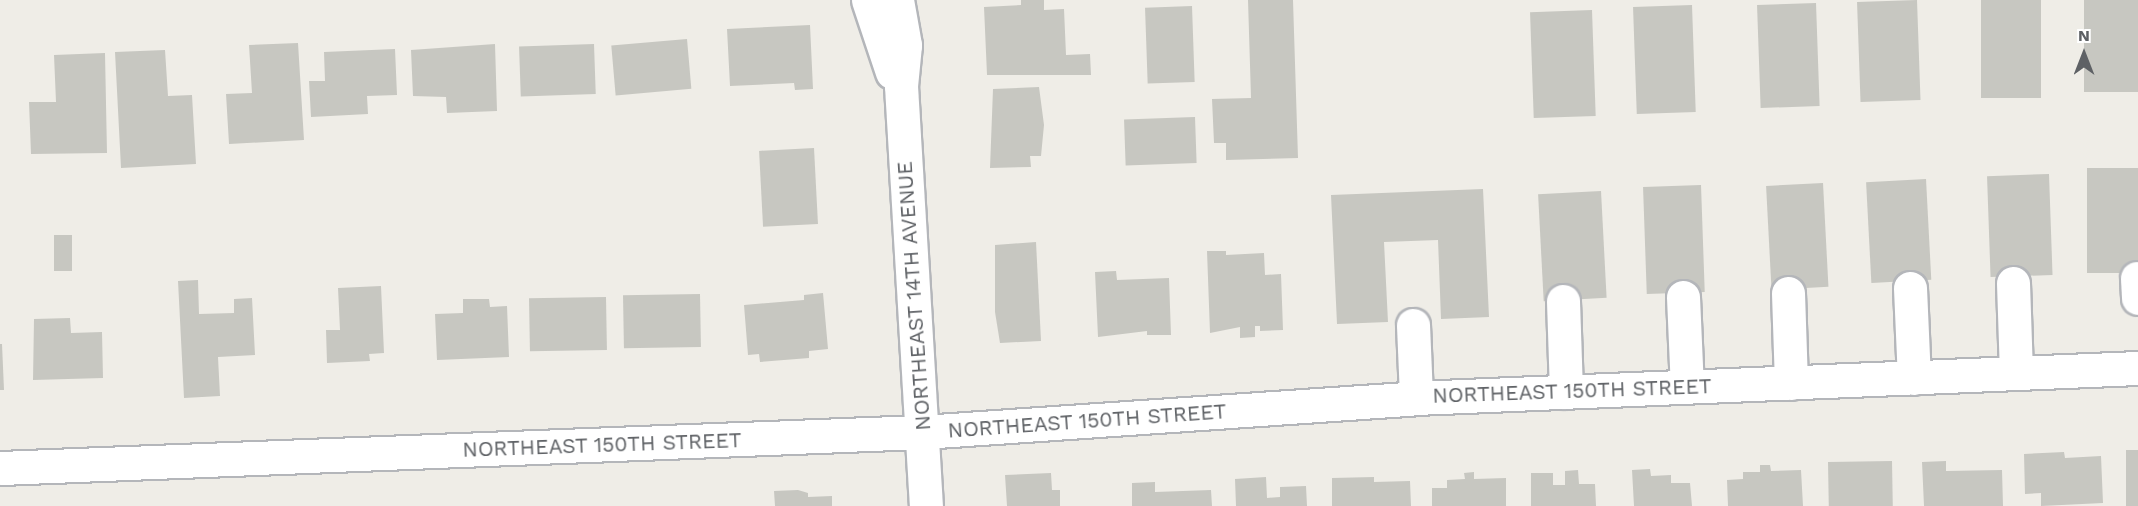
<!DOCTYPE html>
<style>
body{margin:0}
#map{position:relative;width:2138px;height:506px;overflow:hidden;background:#efede7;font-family:"Work Sans",sans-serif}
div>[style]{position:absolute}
.building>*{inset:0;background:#c7c7c1;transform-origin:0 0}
.roads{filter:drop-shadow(2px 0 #b4b6ba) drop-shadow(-2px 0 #b4b6ba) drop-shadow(0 2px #b4b6ba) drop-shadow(0 -2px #b4b6ba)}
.minor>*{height:33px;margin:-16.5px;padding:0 16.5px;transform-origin:16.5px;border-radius:16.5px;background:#fff}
span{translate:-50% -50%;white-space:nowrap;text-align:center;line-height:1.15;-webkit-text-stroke:4.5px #fff;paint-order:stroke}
.street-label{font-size:21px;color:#5e6165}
.north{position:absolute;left:2054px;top:24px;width:60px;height:60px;-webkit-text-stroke:4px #fff;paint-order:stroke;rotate:0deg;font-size:16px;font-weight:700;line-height:24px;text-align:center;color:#5e6165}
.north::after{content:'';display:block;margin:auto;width:21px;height:27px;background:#5e6165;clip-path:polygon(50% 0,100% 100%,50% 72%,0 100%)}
</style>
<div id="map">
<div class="building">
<div style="clip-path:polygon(1021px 0,1044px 0,1044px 10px,1064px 9px,1066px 55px,1090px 54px,1091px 75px,987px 75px,984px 7px,1021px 5px)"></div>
<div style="clip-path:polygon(1248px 0,1293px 0,1298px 158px,1226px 160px,1226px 143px,1214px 143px,1212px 99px,1251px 98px)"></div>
<div style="left:1917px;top:0;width:100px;height:60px;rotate:88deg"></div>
<div style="left:1981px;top:0;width:60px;height:98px"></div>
<div style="left:2084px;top:0;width:54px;height:92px"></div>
<div style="left:1816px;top:3px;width:103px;height:59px;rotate:88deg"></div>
<div style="left:1692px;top:5px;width:107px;height:59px;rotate:88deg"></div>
<div style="left:1192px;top:6px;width:76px;height:47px;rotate:88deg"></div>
<div style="left:1592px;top:10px;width:106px;height:62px;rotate:88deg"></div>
<div style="clip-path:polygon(810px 25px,813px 89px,795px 90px,794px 83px,730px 86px,727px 29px)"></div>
<div style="left:687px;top:39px;width:50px;height:76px;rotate:85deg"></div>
<div style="clip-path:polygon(298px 43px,304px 140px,229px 144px,226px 94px,252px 93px,249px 45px)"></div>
<div style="clip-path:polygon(495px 44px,497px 111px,447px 113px,446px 97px,413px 96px,411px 50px)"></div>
<div style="left:594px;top:44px;width:50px;height:75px;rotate:88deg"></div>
<div style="clip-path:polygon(395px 49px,397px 95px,367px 96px,368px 114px,311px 117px,309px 81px,325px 81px,324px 52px)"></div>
<div style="clip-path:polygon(165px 50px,168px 96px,192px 95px,196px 164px,121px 168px,115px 52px)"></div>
<div style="clip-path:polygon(105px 53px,107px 153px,31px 154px,29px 102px,56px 102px,54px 55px)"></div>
<div style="clip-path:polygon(1039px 87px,1044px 125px,1041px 156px,1030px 156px,1031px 167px,990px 168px,993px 89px)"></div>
<div style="left:1195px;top:117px;width:46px;height:71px;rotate:88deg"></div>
<div style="left:814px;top:148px;width:76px;height:55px;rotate:87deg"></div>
<div style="left:2138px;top:168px;width:105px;height:51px;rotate:90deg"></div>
<div style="left:2049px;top:174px;width:101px;height:62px;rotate:88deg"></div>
<div style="left:1926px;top:179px;width:101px;height:60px;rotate:87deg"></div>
<div style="left:1823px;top:183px;width:104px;height:57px;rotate:87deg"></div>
<div style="left:1701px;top:185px;width:107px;height:58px;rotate:88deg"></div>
<div style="clip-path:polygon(1483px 189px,1489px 317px,1441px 319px,1438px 240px,1384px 242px,1388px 322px,1337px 324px,1331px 195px)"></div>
<div style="left:1601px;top:191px;width:107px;height:63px;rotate:87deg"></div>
<div style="left:54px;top:235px;width:18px;height:36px"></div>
<div style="clip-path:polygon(1036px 242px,1041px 341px,1000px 343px,995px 312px,995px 245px)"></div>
<div style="clip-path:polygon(1207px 251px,1226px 251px,1226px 255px,1264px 253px,1265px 275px,1281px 274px,1283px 330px,1260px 331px,1260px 326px,1255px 326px,1255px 337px,1240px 338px,1240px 327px,1210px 333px)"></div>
<div style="clip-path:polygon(1116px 271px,1117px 280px,1169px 278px,1171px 335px,1147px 335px,1147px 331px,1098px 337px,1095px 272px)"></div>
<div style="clip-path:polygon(198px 280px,199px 314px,234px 313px,234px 299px,252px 298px,255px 355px,218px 357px,220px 396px,184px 398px,178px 281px)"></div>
<div style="clip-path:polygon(381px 286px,384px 353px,369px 354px,370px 361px,327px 363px,326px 330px,340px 330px,338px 288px)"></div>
<div style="clip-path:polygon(823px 293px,828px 349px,809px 351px,809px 358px,760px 362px,759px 354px,748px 355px,744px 305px,804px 300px,804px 295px)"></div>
<div style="left:700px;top:294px;width:53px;height:77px;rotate:89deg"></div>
<div style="left:606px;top:297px;width:53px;height:77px;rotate:89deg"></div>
<div style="clip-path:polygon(463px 299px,489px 299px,490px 307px,507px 306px,509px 357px,437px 360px,435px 314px,463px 313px)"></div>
<div style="clip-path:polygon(70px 318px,71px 333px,102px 332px,103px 378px,33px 380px,34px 319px)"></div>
<div style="clip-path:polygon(0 344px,2px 344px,4px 390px,0 390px)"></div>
<div style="left:2126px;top:450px;width:12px;height:56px"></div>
<div style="clip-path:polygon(2064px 452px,2065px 458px,2101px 456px,2103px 503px,2041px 506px,2041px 493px,2025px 494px,2024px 454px)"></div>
<div style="left:1892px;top:461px;width:45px;height:64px;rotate:89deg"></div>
<div style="clip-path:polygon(1946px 461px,1946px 471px,2002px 470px,2003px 506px,1924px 506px,1922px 462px)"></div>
<div style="clip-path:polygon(1760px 465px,1770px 465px,1771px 471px,1801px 470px,1803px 506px,1728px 506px,1727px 480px,1743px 479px,1743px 472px,1760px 472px)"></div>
<div style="clip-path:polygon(1650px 469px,1651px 476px,1671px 475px,1671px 483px,1690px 483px,1692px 506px,1634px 506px,1632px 470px)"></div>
<div style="clip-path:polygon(1578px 470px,1579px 484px,1595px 484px,1596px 506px,1531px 506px,1531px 473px,1553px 473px,1553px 485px,1565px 485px,1565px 471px)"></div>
<div style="clip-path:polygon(1474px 472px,1474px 479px,1506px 478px,1506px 506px,1432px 506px,1432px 488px,1447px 488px,1447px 480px,1465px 479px,1464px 473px)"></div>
<div style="clip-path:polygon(1051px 473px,1052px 490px,1060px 490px,1060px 506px,1007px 506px,1005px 475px)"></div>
<div style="clip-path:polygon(1266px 477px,1267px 498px,1280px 497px,1280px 487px,1306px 486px,1307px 506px,1236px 506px,1235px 479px)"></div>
<div style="clip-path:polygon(1374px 477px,1374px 482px,1410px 481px,1411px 506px,1332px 506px,1332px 478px)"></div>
<div style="clip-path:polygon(1155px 482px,1155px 492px,1211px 490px,1212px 506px,1132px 506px,1132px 483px)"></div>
<div style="clip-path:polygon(798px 490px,808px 493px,808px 497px,832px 496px,832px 506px,775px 506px,774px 491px)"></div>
</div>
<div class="roads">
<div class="minor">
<div style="left:868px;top:0;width:76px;rotate:71.6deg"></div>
<div style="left:897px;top:0;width:46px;rotate:79.9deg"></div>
<div style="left:905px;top:45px;width:41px;rotate:95.6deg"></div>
<div style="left:901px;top:86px;width:421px;rotate:86.6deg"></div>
<div style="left:2137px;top:278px;width:20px;rotate:87deg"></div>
<div style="left:2013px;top:283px;width:90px;rotate:88.1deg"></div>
<div style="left:1910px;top:288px;width:90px;rotate:87.5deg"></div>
<div style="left:1788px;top:293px;width:90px;rotate:88.1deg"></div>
<div style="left:1683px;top:297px;width:90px;rotate:87.5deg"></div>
<div style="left:1563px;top:301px;width:91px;rotate:88.1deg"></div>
<div style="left:1413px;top:325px;width:73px;rotate:87.6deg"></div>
<div style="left:0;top:468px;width:923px;rotate:-2.24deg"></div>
<div style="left:922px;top:432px;width:495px;rotate:-3.9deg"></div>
<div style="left:1416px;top:398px;width:723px;rotate:-2.38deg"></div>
</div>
</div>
<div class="street-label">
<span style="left:914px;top:296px;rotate:-94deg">NORTHEAST 14TH AVENUE</span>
<span style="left:1572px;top:391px;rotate:-2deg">NORTHEAST 150TH STREET</span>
<span style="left:1087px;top:421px;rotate:-4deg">NORTHEAST 150TH STREET</span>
<span style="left:602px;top:445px;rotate:-2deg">NORTHEAST 150TH STREET</span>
</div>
<div class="north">N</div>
</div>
